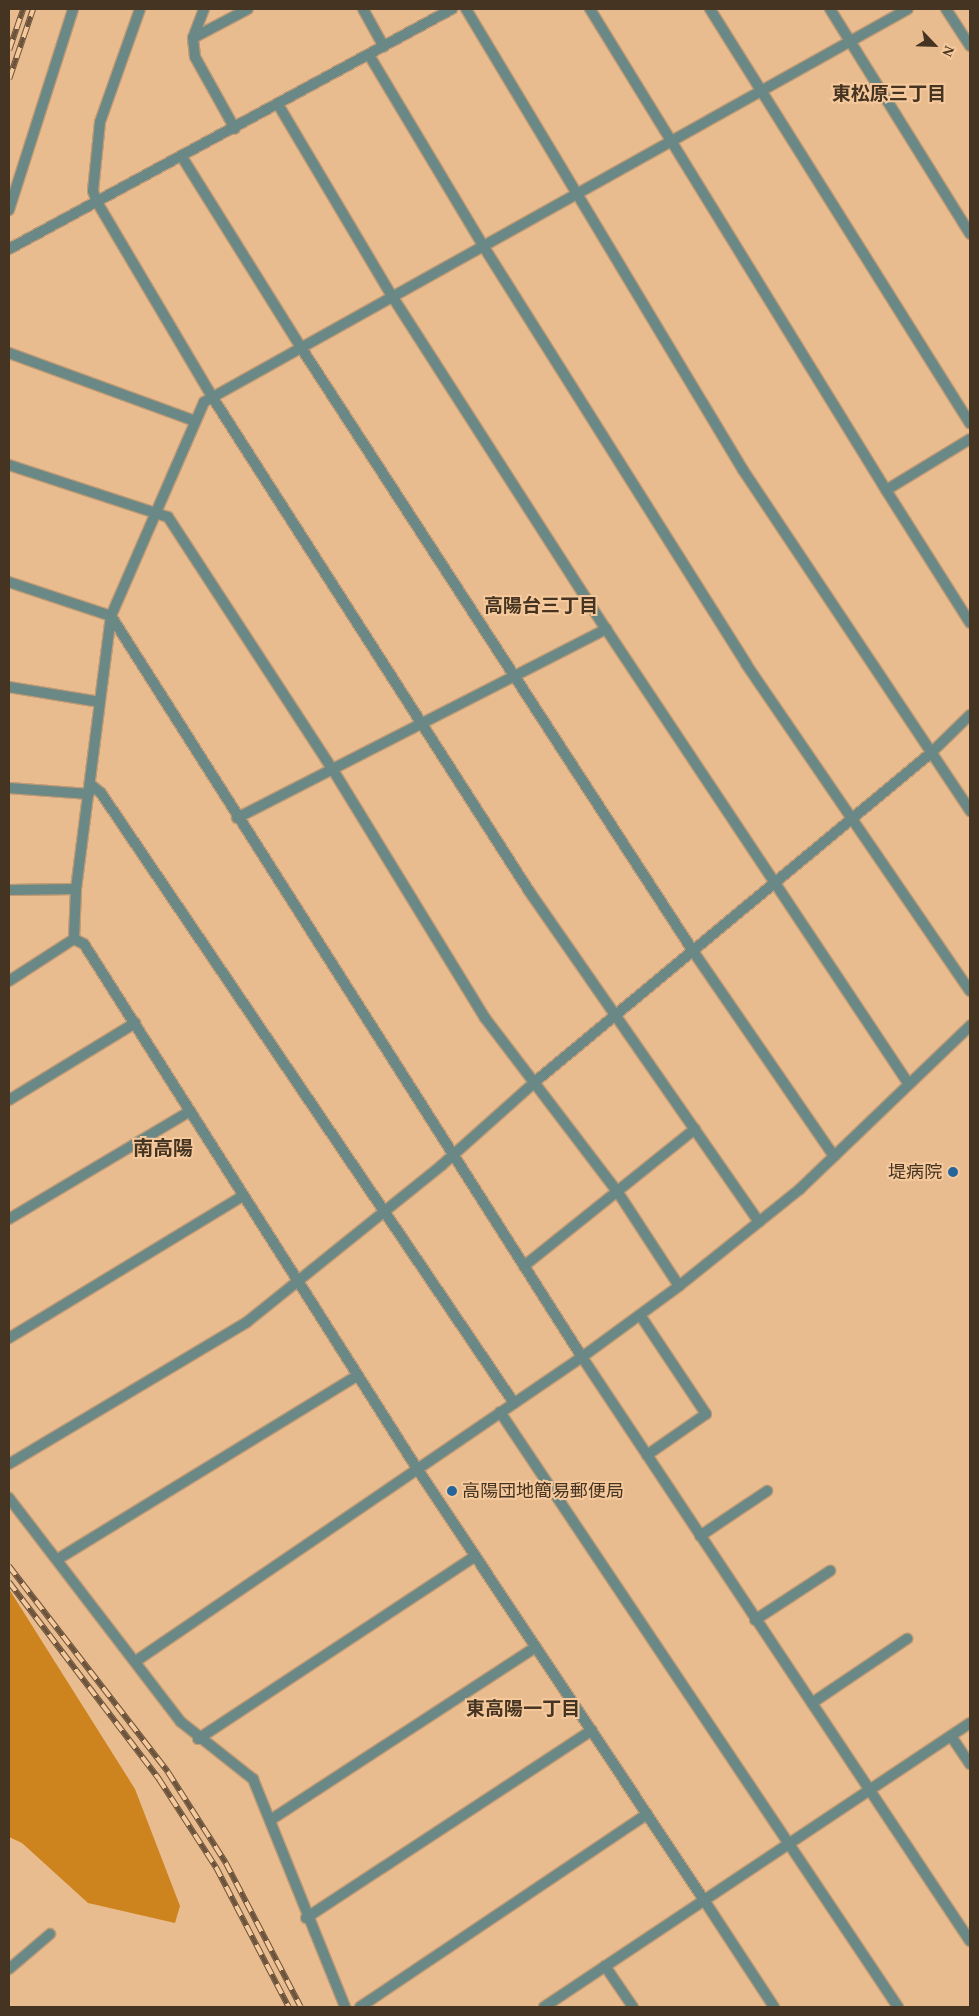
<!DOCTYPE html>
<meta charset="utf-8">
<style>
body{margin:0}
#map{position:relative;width:979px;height:2016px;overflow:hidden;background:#e8bc8f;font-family:"Times New Roman","Noto Sans JP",serif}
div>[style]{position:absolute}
.forest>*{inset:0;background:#cd841f}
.roads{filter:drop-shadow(1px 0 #c19b75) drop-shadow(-1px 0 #c19b75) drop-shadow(0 1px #c19b75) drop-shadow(0 -1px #c19b75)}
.minor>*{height:10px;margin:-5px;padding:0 5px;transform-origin:5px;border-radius:5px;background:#6a8986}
.tertiary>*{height:10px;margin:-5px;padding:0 5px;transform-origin:5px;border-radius:5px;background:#6a8986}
.rail>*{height:5.5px;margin-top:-2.75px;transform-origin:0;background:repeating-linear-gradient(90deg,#f5c99b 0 11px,#6c543c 0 22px);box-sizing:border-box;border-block:1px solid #6c543c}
.dots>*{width:14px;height:14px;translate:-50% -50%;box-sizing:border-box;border:2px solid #f5c99b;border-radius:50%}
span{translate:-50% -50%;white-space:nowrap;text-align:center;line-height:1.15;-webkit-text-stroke:4px #f5c99b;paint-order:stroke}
.poi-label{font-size:18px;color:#463422}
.right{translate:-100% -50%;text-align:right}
.left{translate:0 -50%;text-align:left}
.neighbourhood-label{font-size:19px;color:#463422;font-weight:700}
.quarter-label{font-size:20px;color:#463422;font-weight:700}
.frame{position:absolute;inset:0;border:10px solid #463422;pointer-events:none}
.north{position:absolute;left:909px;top:20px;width:50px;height:50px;-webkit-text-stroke:4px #f5c99b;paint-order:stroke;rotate:114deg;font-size:14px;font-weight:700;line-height:20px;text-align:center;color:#463422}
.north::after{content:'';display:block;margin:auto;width:18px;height:22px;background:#463422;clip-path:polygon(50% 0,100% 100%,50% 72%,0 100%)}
</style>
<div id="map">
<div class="forest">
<div style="clip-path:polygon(9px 1589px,135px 1789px,180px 1906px,175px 1923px,88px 1903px,22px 1843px,9px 1837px)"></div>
</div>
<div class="roads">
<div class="minor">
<div style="left:140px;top:9px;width:120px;rotate:109.5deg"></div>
<div style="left:100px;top:122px;width:69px;rotate:95.8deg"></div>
<div style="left:93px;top:191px;width:12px;rotate:70deg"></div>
<div style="left:97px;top:202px;width:224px;rotate:59.4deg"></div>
<div style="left:211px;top:395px;width:589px;rotate:57.33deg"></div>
<div style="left:529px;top:891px;width:403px;rotate:55.2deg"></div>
<div style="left:204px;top:9px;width:31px;rotate:111deg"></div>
<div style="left:193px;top:38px;width:19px;rotate:84deg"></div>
<div style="left:195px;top:57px;width:82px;rotate:60.9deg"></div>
<div style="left:363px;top:9px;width:43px;rotate:61.1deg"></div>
<div style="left:590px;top:9px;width:565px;rotate:58.39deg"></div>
<div style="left:710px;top:9px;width:489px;rotate:57.9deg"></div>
<div style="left:830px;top:9px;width:265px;rotate:58.1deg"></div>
<div style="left:946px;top:9px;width:44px;rotate:57deg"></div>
<div style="left:193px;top:38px;width:62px;rotate:-27.8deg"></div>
<div style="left:369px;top:55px;width:220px;rotate:59.1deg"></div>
<div style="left:482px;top:244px;width:496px;rotate:57.8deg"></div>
<div style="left:746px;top:664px;width:396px;rotate:55.6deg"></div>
<div style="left:279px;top:106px;width:221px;rotate:59.3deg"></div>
<div style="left:392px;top:296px;width:396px;rotate:57.3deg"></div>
<div style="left:606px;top:629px;width:545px;rotate:56.37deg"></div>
<div style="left:182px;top:157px;width:223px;rotate:58deg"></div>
<div style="left:300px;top:346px;width:721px;rotate:56.99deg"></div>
<div style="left:693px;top:951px;width:249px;rotate:55.5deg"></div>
<div style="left:9px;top:210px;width:211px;rotate:-72.3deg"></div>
<div style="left:9px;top:249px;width:504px;rotate:-28.45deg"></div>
<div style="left:9px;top:353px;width:198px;rotate:20.1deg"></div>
<div style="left:970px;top:439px;width:98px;rotate:148.7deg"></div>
<div style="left:886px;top:490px;width:157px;rotate:57.7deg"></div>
<div style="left:9px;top:465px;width:167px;rotate:18.1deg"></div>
<div style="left:168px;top:517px;width:302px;rotate:56.9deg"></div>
<div style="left:333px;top:770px;width:291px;rotate:58.5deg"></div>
<div style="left:485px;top:1018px;width:218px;rotate:52.7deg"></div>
<div style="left:617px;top:1191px;width:113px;rotate:56.9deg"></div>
<div style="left:9px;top:582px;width:108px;rotate:18.4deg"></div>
<div style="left:111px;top:616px;width:878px;rotate:57.56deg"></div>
<div style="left:582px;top:1357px;width:701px;rotate:56.4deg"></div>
<div style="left:9px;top:687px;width:92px;rotate:9.4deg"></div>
<div style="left:90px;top:784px;width:14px;rotate:39deg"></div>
<div style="left:101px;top:793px;width:737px;rotate:55.9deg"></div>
<div style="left:9px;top:788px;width:80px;rotate:4.3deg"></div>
<div style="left:237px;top:818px;width:415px;rotate:-27.1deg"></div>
<div style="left:9px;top:890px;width:67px;rotate:-0.9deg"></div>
<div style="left:74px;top:939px;width:50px;rotate:-87.7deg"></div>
<div style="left:76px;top:889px;width:275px;rotate:-82.7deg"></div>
<div style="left:111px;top:616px;width:233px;rotate:-66.5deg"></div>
<div style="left:204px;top:402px;width:806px;rotate:-29.17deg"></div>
<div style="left:74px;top:939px;width:11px;rotate:27deg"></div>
<div style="left:84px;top:944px;width:619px;rotate:57.59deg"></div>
<div style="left:416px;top:1467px;width:520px;rotate:56.37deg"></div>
<div style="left:9px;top:981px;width:77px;rotate:-32.9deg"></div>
<div style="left:9px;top:1100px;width:148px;rotate:-31.4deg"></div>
<div style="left:9px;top:1219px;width:211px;rotate:-30.8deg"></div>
<div style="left:524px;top:1266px;width:219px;rotate:-38.7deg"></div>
<div style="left:640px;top:1315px;width:119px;rotate:56.3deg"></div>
<div style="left:706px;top:1414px;width:72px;rotate:145.2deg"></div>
<div style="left:9px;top:1338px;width:274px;rotate:-31.3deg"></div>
<div style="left:500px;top:1412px;width:716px;rotate:56.22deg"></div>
<div style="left:9px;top:1464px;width:277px;rotate:-30.8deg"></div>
<div style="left:247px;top:1322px;width:250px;rotate:-38.8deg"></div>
<div style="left:442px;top:1165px;width:126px;rotate:-41.8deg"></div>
<div style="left:536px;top:1081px;width:513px;rotate:-39.71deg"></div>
<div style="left:931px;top:753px;width:54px;rotate:-44.3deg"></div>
<div style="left:9px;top:1498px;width:282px;rotate:52.5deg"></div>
<div style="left:181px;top:1722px;width:92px;rotate:38.4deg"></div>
<div style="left:253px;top:1779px;width:246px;rotate:68deg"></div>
<div style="left:700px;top:1536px;width:81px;rotate:-33.9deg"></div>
<div style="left:58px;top:1559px;width:351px;rotate:-31.5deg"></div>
<div style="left:755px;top:1620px;width:90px;rotate:-33.2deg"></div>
<div style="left:812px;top:1703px;width:115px;rotate:-34deg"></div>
<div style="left:951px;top:1736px;width:34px;rotate:56deg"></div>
<div style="left:198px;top:1739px;width:331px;rotate:-33.4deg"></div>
<div style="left:272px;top:1819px;width:315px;rotate:-33.1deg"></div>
<div style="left:306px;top:1918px;width:342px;rotate:-33.3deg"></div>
<div style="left:605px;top:1966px;width:50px;rotate:55.7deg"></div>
<div style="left:9px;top:1969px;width:54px;rotate:-40.5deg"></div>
<div style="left:360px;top:2007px;width:346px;rotate:-33.9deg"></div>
<div style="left:544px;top:2007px;width:512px;rotate:-33.69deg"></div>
</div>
<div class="tertiary">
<div style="left:466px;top:9px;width:538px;rotate:59deg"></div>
<div style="left:743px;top:470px;width:410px;rotate:56.3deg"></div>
<div style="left:136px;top:1661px;width:540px;rotate:-34.28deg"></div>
<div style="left:582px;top:1357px;width:120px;rotate:-36.2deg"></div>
<div style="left:679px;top:1286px;width:155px;rotate:-38.7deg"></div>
<div style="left:800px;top:1189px;width:236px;rotate:-43.8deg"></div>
<div style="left:704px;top:1900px;width:128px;rotate:56.8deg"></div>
</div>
</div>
<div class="rail">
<div style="left:9px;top:50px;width:43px;rotate:-71.1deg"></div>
<div style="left:9px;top:79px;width:74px;rotate:-71.1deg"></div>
<div style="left:9px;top:1566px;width:260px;rotate:52.3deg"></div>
<div style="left:168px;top:1772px;width:108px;rotate:57.5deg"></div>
<div style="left:226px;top:1863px;width:162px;rotate:62.5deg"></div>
<div style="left:9px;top:1582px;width:248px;rotate:52.7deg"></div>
<div style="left:159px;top:1779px;width:105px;rotate:57.1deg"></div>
<div style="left:216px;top:1867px;width:158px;rotate:62.5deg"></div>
</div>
<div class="dots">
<div style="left:953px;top:1172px;background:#25659b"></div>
<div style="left:452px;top:1491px;background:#25659b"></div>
</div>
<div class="poi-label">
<span class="right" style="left:942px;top:1172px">堤病院</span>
<span class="left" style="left:462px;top:1491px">高陽団地簡易郵便局</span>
</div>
<div class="neighbourhood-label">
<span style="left:889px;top:94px">東松原三丁目</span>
<span style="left:541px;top:606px">高陽台三丁目</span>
<span style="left:523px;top:1709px">東高陽一丁目</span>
</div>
<div class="quarter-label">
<span style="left:163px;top:1148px">南高陽</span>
</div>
<div class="frame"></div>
<div class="north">N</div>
</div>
